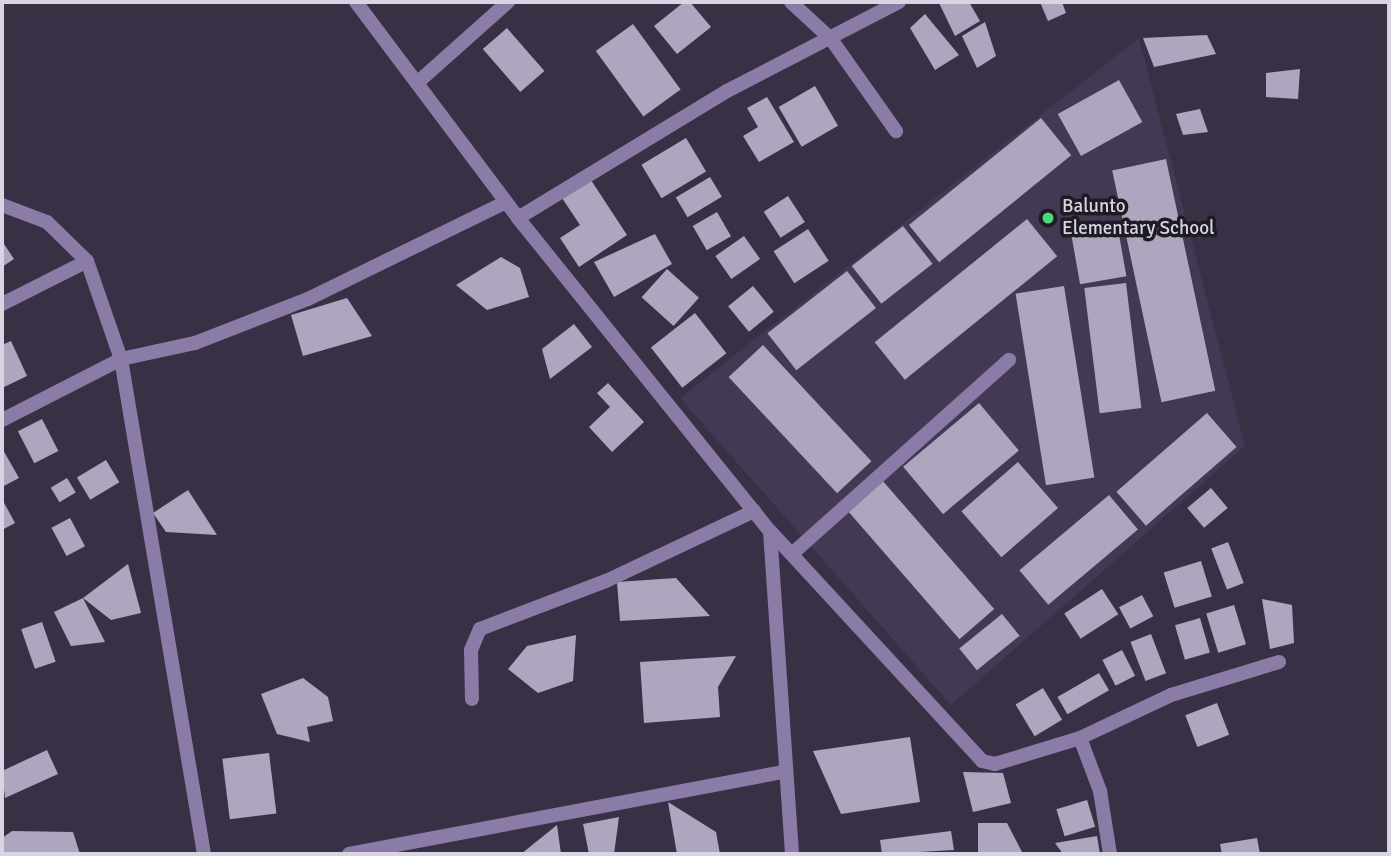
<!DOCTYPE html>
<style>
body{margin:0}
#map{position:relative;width:1391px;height:856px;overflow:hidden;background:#383146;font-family:Signika,sans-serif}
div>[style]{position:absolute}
.built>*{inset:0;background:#433954}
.building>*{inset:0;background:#aea5bf;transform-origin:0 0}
.service>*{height:14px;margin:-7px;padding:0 7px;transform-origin:7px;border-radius:7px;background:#8b7ba7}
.minor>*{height:14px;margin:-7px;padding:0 7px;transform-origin:7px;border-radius:7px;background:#8b7ba7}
.dots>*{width:19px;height:19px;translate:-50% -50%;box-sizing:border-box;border:4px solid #1e1b24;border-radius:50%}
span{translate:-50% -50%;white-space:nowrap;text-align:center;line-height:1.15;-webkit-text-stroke:7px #1e1b24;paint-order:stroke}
.poi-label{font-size:19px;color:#d9d4e2}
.left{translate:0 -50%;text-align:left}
.frame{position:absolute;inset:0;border:4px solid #d9d4e2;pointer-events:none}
</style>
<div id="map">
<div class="built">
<div style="clip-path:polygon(1139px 38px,1245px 446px,951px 705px,680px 398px)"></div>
</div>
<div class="building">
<div style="clip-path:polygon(684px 2px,690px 2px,711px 27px,677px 54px,654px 26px)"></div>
<div style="clip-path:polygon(969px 2px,980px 21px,955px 36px,939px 3px)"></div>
<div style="clip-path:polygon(1040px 2px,1062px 2px,1066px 13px,1048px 21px)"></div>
<div style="clip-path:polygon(925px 14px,959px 55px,935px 70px,910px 28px)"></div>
<div style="clip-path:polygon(985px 22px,996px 56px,977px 68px,962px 36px)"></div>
<div style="left:633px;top:24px;width:81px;height:46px;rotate:54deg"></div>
<div style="left:507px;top:28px;width:57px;height:32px;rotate:49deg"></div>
<div style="clip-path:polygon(1207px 35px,1216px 54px,1154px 67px,1143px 38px)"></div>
<div style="clip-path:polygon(1300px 69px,1298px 99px,1266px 97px,1266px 73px)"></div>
<div style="left:1119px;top:80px;width:48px;height:70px;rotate:61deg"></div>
<div style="left:815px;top:86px;width:46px;height:42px;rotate:60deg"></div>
<div style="clip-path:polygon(767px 97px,794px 142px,759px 162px,743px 136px,758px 127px,747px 108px)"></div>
<div style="clip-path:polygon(1200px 109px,1208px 132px,1183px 135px,1176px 114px)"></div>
<div style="left:1041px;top:118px;width:48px;height:170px;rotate:51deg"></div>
<div style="left:686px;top:138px;width:39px;height:52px;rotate:59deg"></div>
<div style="left:1166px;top:159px;width:237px;height:55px;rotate:78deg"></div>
<div style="clip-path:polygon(589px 177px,627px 235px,579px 267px,560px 238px,580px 225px,560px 195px)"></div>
<div style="left:710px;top:177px;width:23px;height:40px;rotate:59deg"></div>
<div style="left:788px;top:196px;width:31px;height:29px;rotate:57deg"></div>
<div style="left:717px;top:212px;width:28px;height:28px;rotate:60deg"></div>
<div style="left:1027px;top:219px;width:48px;height:196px;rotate:51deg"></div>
<div style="left:1117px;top:223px;width:54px;height:47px;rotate:80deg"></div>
<div style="left:903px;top:226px;width:48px;height:65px;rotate:52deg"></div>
<div style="left:808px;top:229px;width:38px;height:41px;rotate:57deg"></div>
<div style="clip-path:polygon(655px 234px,672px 264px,614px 297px,594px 262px)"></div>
<div style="left:744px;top:236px;width:28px;height:35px;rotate:55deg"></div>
<div style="clip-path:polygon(2px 241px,14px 259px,2px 267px)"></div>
<div style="clip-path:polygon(501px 257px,520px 268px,529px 297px,487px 310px,456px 285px)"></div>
<div style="left:667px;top:269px;width:43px;height:38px;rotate:42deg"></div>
<div style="left:847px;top:271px;width:47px;height:101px;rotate:52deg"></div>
<div style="left:1126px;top:283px;width:126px;height:42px;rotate:83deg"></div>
<div style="left:753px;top:286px;width:33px;height:32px;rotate:51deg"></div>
<div style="left:1064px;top:286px;width:194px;height:49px;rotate:81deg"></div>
<div style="clip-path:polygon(347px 298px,372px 336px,303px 356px,291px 315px)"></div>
<div style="left:695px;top:313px;width:51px;height:56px;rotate:52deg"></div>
<div style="clip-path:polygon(574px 324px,592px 347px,550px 379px,542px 349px)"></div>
<div style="clip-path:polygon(11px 341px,27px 376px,2px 388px,2px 345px)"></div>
<div style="left:763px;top:345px;width:159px;height:47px;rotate:47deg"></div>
<div style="clip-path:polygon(608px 383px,644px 422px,612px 452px,589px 427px,610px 407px,597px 393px)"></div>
<div style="left:979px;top:403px;width:62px;height:99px;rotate:50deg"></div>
<div style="left:1207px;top:413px;width:45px;height:120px;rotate:49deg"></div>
<div style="left:42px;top:419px;width:36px;height:27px;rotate:63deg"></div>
<div style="clip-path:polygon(2px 448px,19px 478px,2px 487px)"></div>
<div style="left:106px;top:460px;width:26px;height:34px;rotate:59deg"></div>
<div style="left:1018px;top:462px;width:61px;height:75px;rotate:49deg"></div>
<div style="left:67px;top:478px;width:17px;height:19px;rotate:59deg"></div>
<div style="left:882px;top:480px;width:171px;height:46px;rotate:49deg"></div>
<div style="left:1211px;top:488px;width:26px;height:31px;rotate:50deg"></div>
<div style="clip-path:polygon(188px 490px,217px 535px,166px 532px,153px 513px)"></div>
<div style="left:1109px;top:495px;width:45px;height:117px;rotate:50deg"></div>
<div style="clip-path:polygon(2px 499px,15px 523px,2px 530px)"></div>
<div style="left:70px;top:518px;width:32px;height:21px;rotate:62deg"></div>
<div style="left:1228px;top:542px;width:44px;height:18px;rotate:69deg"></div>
<div style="left:1201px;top:561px;width:37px;height:39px;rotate:73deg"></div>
<div style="clip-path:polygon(128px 564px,141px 613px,111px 620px,83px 598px)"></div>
<div style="clip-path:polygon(676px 578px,710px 616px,620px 621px,617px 582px)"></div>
<div style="left:1102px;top:589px;width:30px;height:45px;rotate:57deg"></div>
<div style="left:1142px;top:595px;width:24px;height:26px;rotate:62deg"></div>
<div style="clip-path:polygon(83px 598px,105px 642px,71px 646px,54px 612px)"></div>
<div style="clip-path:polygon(1262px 599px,1292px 605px,1294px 643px,1270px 649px)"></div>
<div style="left:1234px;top:605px;width:41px;height:29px;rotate:73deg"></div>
<div style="left:1002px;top:614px;width:28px;height:55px;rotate:51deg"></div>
<div style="left:1200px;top:618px;width:36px;height:26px;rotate:74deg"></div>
<div style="left:42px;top:622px;width:42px;height:22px;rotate:71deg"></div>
<div style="left:1151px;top:634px;width:42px;height:22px;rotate:69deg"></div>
<div style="clip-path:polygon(576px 635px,573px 681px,538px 693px,508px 669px,527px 646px)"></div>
<div style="left:1122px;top:650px;width:29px;height:22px;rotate:63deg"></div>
<div style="clip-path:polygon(736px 656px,718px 687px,720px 717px,644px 723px,640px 662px)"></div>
<div style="left:1099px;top:673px;width:20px;height:48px;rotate:60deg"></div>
<div style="clip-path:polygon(303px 678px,328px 697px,333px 721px,307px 727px,310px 742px,277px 734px,261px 694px)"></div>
<div style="left:1043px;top:688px;width:37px;height:32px;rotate:59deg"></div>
<div style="left:1217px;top:703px;width:34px;height:34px;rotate:69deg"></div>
<div style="clip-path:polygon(910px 737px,920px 802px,841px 814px,813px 751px)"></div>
<div style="clip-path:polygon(47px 750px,58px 774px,5px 798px,2px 771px)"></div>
<div style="left:269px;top:753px;width:61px;height:47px;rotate:83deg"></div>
<div style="clip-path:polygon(963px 772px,1003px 773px,1011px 803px,973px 812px)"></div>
<div style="left:1087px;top:800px;width:28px;height:32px;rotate:73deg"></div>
<div style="clip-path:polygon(668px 802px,716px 832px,720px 854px,677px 854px)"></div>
<div style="clip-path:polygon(619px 817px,614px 854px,589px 854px,583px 824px)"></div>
<div style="clip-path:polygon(978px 823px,1007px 823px,1023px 854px,978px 854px)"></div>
<div style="clip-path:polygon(557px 825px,561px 854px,521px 854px)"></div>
<div style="clip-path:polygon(12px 831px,73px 832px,80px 854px,2px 854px,2px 838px)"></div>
<div style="clip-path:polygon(951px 831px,954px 850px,882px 854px,880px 840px)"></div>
<div style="clip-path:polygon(1097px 836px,1100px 854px,1063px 854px,1055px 843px)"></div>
<div style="clip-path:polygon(1257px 838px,1260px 854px,1222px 854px,1220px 844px)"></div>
</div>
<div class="service">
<div style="left:793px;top:553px;width:290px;rotate:-41.8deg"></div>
</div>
<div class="minor">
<div style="left:356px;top:2px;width:270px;rotate:53.1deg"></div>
<div style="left:518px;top:218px;width:402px;rotate:51.2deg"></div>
<div style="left:770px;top:531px;width:324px;rotate:86.1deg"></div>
<div style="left:791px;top:2px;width:54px;rotate:42.8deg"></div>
<div style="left:831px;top:39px;width:113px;rotate:54.8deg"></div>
<div style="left:417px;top:83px;width:122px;rotate:-41.7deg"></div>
<div style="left:2px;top:205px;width:48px;rotate:20.7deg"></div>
<div style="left:47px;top:222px;width:56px;rotate:44.3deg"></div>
<div style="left:87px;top:261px;width:104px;rotate:70.9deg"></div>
<div style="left:121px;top:359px;width:76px;rotate:-12.2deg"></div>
<div style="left:195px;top:343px;width:121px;rotate:-21.3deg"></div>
<div style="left:308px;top:299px;width:220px;rotate:-26.1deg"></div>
<div style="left:518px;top:218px;width:245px;rotate:-31.3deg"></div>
<div style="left:727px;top:91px;width:194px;rotate:-27.4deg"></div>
<div style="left:2px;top:304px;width:95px;rotate:-26.8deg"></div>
<div style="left:2px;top:420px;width:134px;rotate:-27.1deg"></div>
<div style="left:121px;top:359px;width:502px;rotate:80.48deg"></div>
<div style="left:770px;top:531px;width:313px;rotate:47.3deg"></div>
<div style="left:982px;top:761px;width:13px;rotate:13deg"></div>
<div style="left:995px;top:764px;width:89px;rotate:-17deg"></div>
<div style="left:1080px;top:738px;width:101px;rotate:-25.3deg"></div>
<div style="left:1171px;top:695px;width:113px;rotate:-17deg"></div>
<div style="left:472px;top:699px;width:49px;rotate:-91.2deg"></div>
<div style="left:471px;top:650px;width:23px;rotate:-67deg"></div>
<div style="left:480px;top:629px;width:135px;rotate:-20.9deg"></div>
<div style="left:606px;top:581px;width:164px;rotate:-25.3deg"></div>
<div style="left:1080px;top:738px;width:57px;rotate:69.3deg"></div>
<div style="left:1100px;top:791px;width:64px;rotate:81deg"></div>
<div style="left:349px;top:854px;width:441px;rotate:-10.7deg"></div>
</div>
<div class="dots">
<div style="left:1048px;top:218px;background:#49d778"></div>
</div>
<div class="poi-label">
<span class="left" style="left:1062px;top:218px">Balunto<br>Elementary School</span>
</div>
<div class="frame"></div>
</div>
